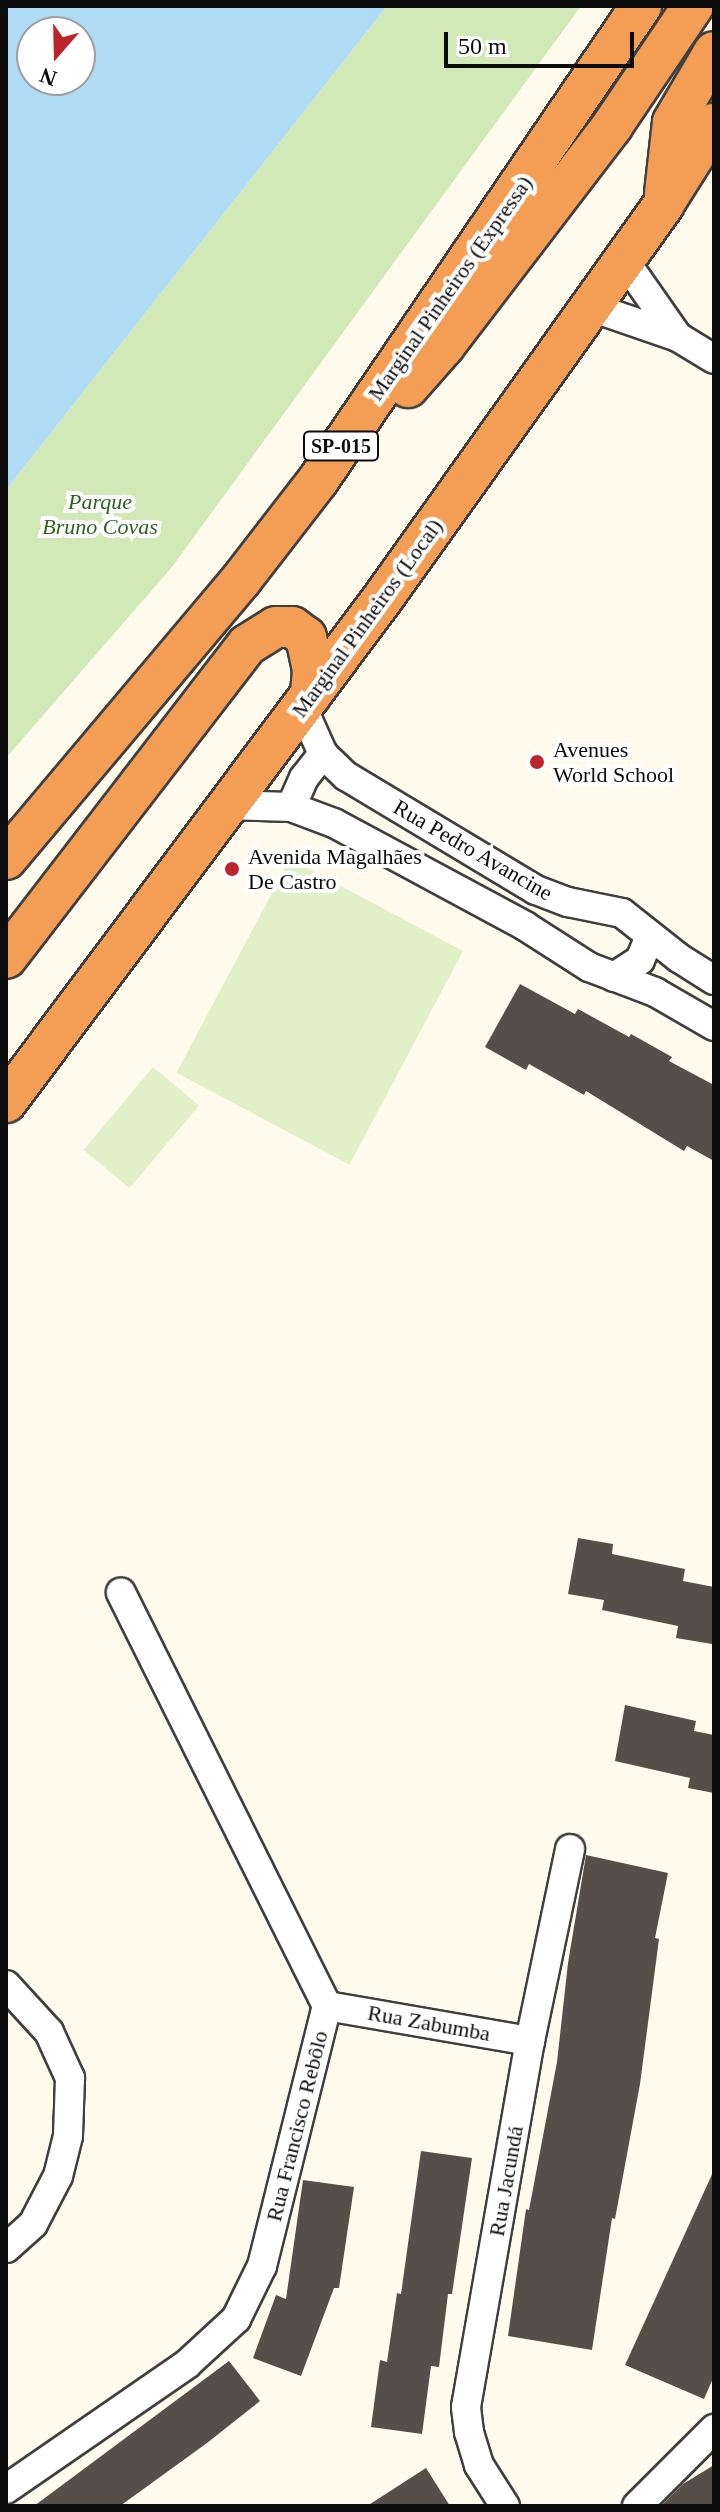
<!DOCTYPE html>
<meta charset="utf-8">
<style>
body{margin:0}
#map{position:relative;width:720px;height:2512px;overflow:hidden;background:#fffbec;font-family:Georgia,serif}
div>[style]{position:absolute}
.green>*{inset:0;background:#d0e9b6}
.pitch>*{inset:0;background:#e2f0c8;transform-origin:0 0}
.water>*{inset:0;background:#b1dcf6}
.building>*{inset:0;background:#554e49}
.roads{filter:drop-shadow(2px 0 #3f3f3f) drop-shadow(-2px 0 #3f3f3f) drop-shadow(0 2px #3f3f3f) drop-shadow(0 -2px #3f3f3f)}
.minor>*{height:28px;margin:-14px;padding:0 14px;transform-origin:14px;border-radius:14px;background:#fff}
.highway>*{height:40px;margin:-20px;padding:0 20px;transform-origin:20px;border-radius:20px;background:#f49e55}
.dots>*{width:22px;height:22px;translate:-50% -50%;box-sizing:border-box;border:4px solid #fff;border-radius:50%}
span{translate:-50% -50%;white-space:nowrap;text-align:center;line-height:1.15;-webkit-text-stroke:8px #fff;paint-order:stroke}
.shield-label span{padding:2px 6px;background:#fff;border:2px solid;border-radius:6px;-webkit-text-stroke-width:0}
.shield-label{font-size:20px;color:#0c0c0c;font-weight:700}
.street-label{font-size:22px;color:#0c0c0c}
.park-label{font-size:22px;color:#2c641d;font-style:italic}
.poi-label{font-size:22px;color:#0c0c0c}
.left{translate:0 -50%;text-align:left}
.frame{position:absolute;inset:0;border:8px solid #0c0c0c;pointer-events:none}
.north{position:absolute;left:16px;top:16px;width:80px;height:80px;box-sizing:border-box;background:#fff;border:2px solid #9e9e9e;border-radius:50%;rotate:200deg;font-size:22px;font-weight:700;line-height:32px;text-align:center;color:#0c0c0c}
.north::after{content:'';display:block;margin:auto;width:28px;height:36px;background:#bc252c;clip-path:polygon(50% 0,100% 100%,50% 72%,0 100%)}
.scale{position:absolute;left:444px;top:32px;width:190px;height:36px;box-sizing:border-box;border:4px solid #0c0c0c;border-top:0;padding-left:10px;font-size:24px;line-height:28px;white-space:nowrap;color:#0c0c0c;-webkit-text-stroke:6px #fff;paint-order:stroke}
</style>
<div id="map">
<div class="green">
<div style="clip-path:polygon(387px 6px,581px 6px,172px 567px,6px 758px,6px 490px)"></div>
</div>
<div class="pitch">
<div style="left:290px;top:859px;width:196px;height:242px;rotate:28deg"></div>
<div style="left:153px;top:1067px;width:60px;height:108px;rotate:40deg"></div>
</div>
<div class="water">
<div style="clip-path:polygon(evenodd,6px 6px,387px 6px,6px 490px,6px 6px,32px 32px,80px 32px,80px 80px,32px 80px,32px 32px)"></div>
</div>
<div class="building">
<div style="clip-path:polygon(520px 984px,575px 1014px,578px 1009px,629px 1037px,631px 1034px,672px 1057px,669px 1061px,714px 1085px,714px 1161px,687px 1146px,684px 1151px,586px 1091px,584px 1095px,529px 1064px,526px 1070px,485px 1047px)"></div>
<div style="clip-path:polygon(578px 1538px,613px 1544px,612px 1554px,685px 1569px,683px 1581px,714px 1587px,712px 1644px,676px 1638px,678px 1626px,602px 1610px,604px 1600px,568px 1594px)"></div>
<div style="clip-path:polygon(625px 1705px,696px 1721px,694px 1731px,714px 1735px,714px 1793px,688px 1788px,690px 1778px,615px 1761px)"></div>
<div style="clip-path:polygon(586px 1855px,668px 1873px,655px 1938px,659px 1939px,640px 2084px,615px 2219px,612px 2218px,592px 2350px,508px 2336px,526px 2209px,529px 2210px,557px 2062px,568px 1963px)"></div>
<div style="clip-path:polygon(421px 2151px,472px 2158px,452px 2294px,448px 2294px,439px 2367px,431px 2366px,422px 2434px,371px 2427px,380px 2360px,387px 2362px,397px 2293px,401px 2294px)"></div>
<div style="clip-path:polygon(714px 2170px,714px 2376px,704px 2399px,625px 2365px)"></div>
<div style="clip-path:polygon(303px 2180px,354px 2187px,339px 2288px,334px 2288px,301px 2376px,253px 2358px,276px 2295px,286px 2299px)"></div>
<div style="clip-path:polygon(229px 2361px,260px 2401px,207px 2443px,120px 2506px,34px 2506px)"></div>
<div style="clip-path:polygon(714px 2465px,714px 2506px,661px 2506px,683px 2484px)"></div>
<div style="clip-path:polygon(426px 2468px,450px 2506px,367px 2506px)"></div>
</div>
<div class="roads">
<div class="minor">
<div style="left:624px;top:260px;width:94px;rotate:55deg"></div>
<div style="left:591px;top:307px;width:92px;rotate:19deg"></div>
<div style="left:678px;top:337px;width:42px;rotate:31.4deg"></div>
<div style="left:302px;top:707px;width:51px;rotate:65.9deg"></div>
<div style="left:323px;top:754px;width:32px;rotate:44deg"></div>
<div style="left:346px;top:776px;width:222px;rotate:31deg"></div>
<div style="left:536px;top:890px;width:34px;rotate:21deg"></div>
<div style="left:568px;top:902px;width:55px;rotate:11.5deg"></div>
<div style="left:622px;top:913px;width:73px;rotate:38.3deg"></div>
<div style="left:679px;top:958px;width:41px;rotate:32.2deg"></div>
<div style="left:227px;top:805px;width:64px;rotate:1.8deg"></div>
<div style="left:291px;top:807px;width:46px;rotate:20.4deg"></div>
<div style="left:334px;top:823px;width:217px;rotate:28.3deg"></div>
<div style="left:525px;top:926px;width:76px;rotate:32.6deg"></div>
<div style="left:589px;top:967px;width:71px;rotate:20.7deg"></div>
<div style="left:655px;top:992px;width:68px;rotate:30deg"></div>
<div style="left:291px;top:807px;width:32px;rotate:-66deg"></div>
<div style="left:304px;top:778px;width:31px;rotate:-52deg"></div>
<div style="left:614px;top:977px;width:31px;rotate:-33deg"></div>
<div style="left:640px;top:960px;width:26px;rotate:-67deg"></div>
<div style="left:6px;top:1985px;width:64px;rotate:47.5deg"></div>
<div style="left:49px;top:2032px;width:51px;rotate:65.5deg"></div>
<div style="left:70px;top:2078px;width:58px;rotate:92deg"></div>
<div style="left:68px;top:2136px;width:41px;rotate:104deg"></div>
<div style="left:58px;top:2176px;width:54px;rotate:117.5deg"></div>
<div style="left:33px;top:2224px;width:36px;rotate:138deg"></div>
<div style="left:327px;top:2006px;width:206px;rotate:9.8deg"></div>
<div style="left:6px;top:2489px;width:220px;rotate:-34.6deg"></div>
<div style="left:187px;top:2364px;width:67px;rotate:-42.6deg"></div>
<div style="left:236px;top:2319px;width:59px;rotate:-63.9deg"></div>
<div style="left:262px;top:2266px;width:268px;rotate:-76deg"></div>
<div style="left:327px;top:2006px;width:462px;rotate:-116.5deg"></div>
<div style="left:505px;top:2506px;width:49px;rotate:-122.4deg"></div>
<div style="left:479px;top:2465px;width:34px;rotate:-107deg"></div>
<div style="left:469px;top:2432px;width:25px;rotate:-97deg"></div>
<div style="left:466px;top:2407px;width:372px;rotate:-80.1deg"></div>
<div style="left:530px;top:2041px;width:196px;rotate:-78.2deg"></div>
<div style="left:637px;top:2506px;width:109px;rotate:-45deg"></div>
</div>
<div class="highway">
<div style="left:665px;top:193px;width:71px;rotate:-83.6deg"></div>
<div style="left:673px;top:122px;width:81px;rotate:-59.6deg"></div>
<div style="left:408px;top:387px;width:55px;rotate:-48.7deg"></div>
<div style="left:444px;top:346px;width:277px;rotate:-52.6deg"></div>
<div style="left:612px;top:126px;width:145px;rotate:-56deg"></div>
<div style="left:6px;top:859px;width:365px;rotate:-49.9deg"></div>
<div style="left:241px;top:580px;width:128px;rotate:-52.3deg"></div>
<div style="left:319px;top:479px;width:572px;rotate:-55.75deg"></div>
<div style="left:6px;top:958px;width:395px;rotate:-52.4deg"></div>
<div style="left:247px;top:645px;width:34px;rotate:-32deg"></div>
<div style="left:276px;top:627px;width:16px"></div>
<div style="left:292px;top:627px;width:17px;rotate:36deg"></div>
<div style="left:306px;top:637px;width:34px;rotate:78deg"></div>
<div style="left:313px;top:670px;width:25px;rotate:95deg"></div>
<div style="left:6px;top:1102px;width:629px;rotate:-53.2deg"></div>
<div style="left:383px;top:598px;width:483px;rotate:-54.5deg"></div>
<div style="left:663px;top:205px;width:96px;rotate:-57.8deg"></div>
</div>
</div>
<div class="dots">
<div style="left:537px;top:762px;background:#bc252c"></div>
<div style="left:232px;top:869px;background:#bc252c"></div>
</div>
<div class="shield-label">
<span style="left:341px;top:446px">SP-015</span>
</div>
<div class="street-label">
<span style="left:450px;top:288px;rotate:-55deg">Marginal Pinheiros (Expressa)</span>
<span style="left:367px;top:618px;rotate:-54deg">Marginal Pinheiros (Local)</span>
<span style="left:473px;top:850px;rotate:30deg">Rua Pedro Avancine</span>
<span style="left:429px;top:2023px;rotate:10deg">Rua Zabumba</span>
<span style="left:297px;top:2126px;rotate:-76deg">Rua Francisco Rebôlo</span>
<span style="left:506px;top:2181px;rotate:-80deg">Rua Jacundá</span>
</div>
<div class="park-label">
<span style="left:100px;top:514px">Parque<br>Bruno Covas</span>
</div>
<div class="poi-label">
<span class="left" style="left:553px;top:762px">Avenues<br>World School</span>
<span class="left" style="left:248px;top:869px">Avenida Magalhães<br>De Castro</span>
</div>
<div class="frame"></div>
<div class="north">N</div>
<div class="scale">50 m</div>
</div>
